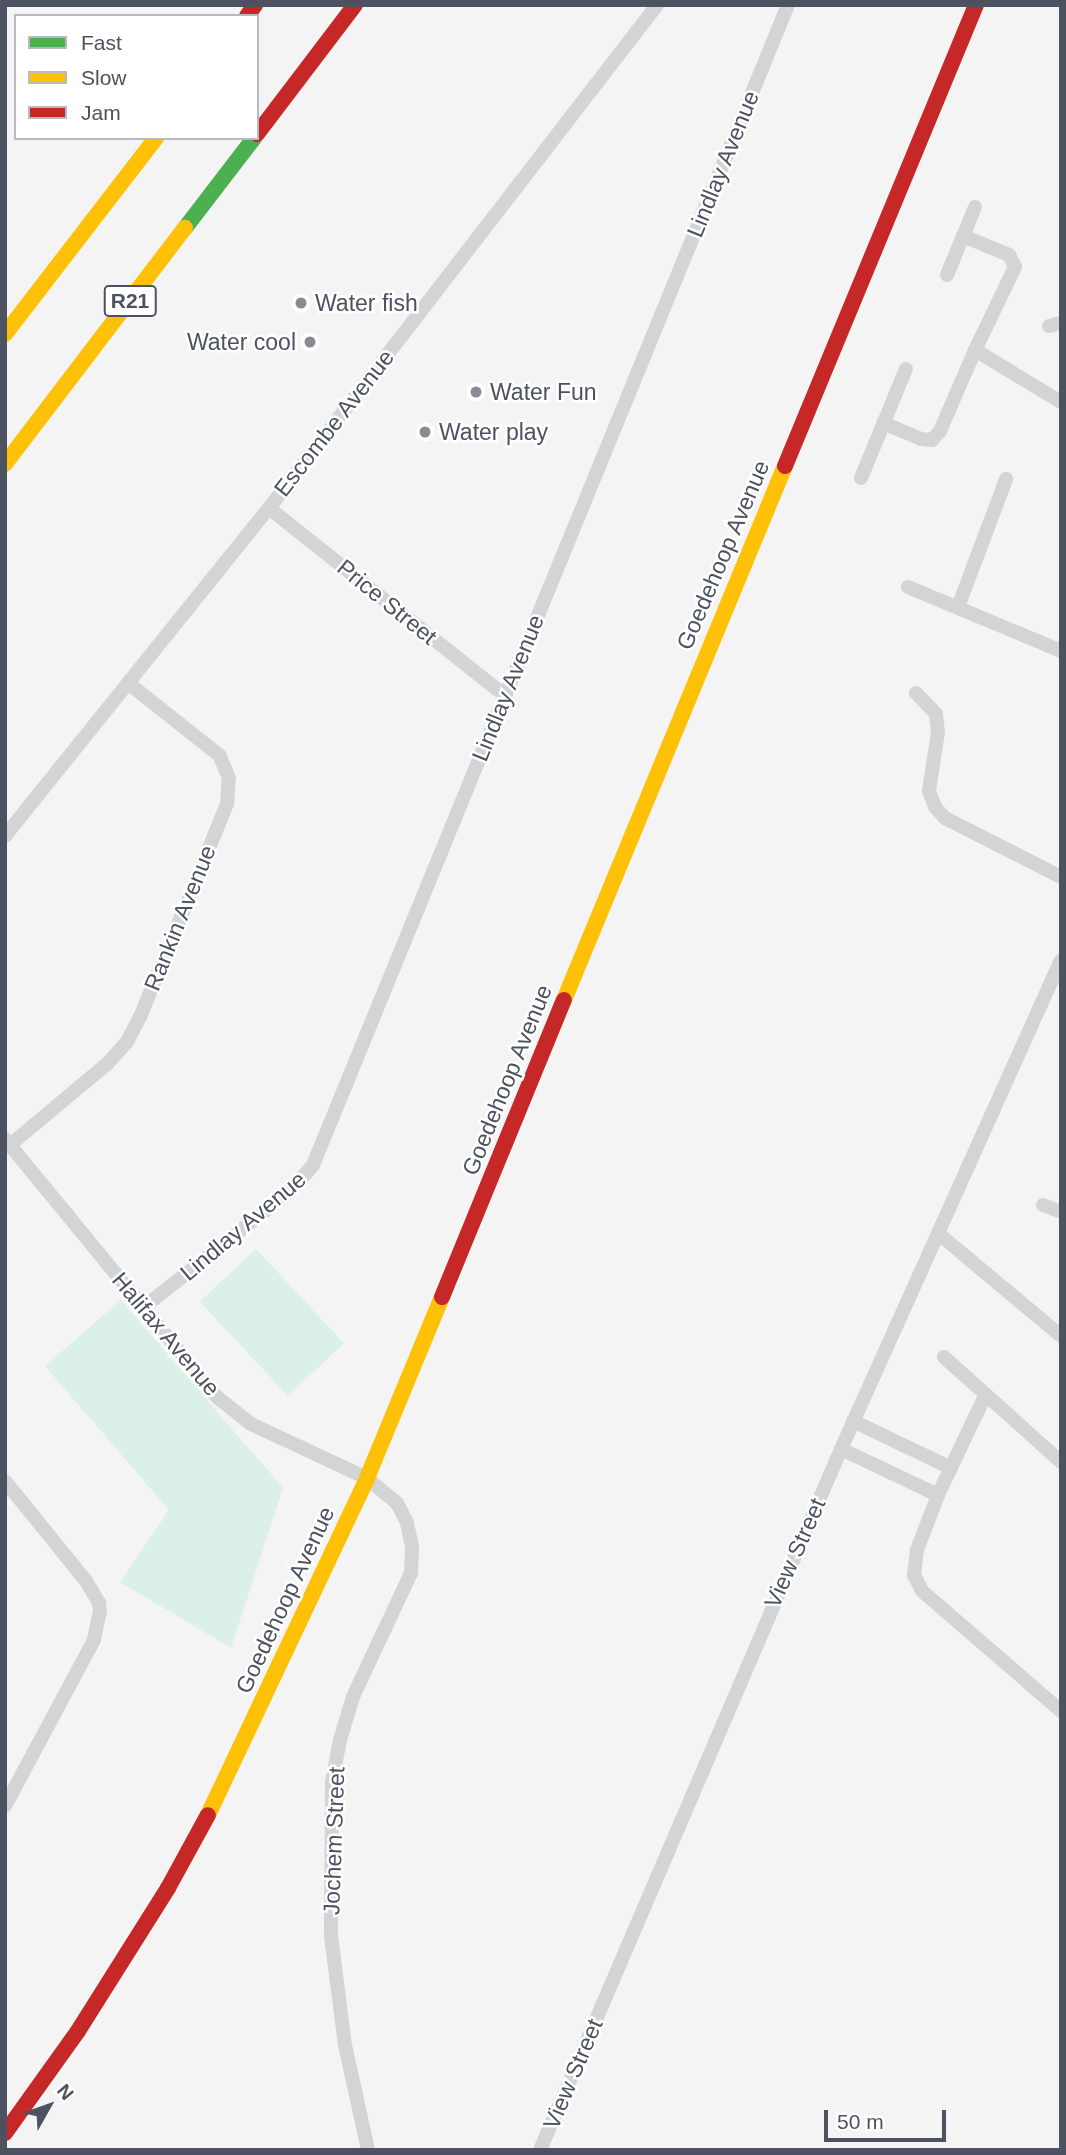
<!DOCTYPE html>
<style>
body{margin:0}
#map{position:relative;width:1066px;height:2155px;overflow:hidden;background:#f4f4f4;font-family:Helvetica,sans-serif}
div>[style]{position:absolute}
.green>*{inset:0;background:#dbf0e7;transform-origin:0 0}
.street>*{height:14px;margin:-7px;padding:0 7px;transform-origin:7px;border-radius:7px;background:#d3d4d6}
.fast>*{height:16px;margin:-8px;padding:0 8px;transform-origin:8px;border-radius:8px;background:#4caf50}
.slow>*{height:16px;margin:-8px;padding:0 8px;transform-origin:8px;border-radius:8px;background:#ffc107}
.jam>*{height:16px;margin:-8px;padding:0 8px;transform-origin:8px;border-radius:8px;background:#c62828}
.dots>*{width:19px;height:19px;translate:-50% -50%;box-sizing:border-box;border:4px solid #fff;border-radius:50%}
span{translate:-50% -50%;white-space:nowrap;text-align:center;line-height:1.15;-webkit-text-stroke:5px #fff;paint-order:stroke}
.shield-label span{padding:2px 5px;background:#fff;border:2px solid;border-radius:5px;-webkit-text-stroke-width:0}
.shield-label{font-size:21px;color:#4c525f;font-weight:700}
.street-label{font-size:23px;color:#4c525f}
.poi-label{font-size:23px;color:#4c525f}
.left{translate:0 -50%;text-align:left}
.right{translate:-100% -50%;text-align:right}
.frame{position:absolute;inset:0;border:7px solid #4c525f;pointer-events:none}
.legend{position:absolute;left:14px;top:14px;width:245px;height:126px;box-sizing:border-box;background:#fff;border:2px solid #b7babf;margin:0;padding:9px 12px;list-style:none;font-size:21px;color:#4c525f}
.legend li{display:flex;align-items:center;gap:14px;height:35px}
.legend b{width:35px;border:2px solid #b7babf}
.north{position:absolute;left:14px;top:2071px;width:70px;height:70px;-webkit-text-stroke:5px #fff;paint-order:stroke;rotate:50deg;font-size:19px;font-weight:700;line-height:28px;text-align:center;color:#4c525f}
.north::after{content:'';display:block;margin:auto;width:24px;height:32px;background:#4c525f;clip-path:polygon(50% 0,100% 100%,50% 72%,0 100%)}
.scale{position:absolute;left:824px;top:2110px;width:122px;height:32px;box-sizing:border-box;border:4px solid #4c525f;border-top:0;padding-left:9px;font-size:21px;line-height:24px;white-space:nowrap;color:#4c525f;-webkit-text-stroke:5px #fff;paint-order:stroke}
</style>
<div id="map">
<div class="green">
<div style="left:256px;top:1249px;width:129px;height:77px;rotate:47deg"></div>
<div style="clip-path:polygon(121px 1300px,283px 1488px,231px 1648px,120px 1582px,169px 1510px,45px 1366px)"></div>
</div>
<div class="street">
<div style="left:975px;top:207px;width:31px;rotate:112deg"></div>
<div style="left:963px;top:236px;width:50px;rotate:22.4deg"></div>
<div style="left:1009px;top:255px;width:13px;rotate:63deg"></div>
<div style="left:1015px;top:267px;width:92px;rotate:115.7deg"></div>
<div style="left:975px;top:350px;width:100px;rotate:31.2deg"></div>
<div style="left:947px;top:275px;width:42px;rotate:-67.7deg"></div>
<div style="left:1049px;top:326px;width:12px;rotate:-14deg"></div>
<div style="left:883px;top:423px;width:41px;rotate:22.8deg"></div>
<div style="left:921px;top:439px;width:11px;rotate:5deg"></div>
<div style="left:932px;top:440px;width:12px;rotate:-48deg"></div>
<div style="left:940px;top:431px;width:88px;rotate:-66.6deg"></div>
<div style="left:861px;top:478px;width:118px;rotate:-67.6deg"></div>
<div style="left:269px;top:508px;width:302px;rotate:38.5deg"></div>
<div style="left:908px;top:587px;width:166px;rotate:22.7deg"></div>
<div style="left:958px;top:607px;width:137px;rotate:-69.4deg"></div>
<div style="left:916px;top:693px;width:29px;rotate:46deg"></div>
<div style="left:936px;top:714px;width:18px;rotate:84deg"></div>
<div style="left:938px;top:732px;width:60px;rotate:98.7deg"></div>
<div style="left:929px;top:791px;width:17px;rotate:69deg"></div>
<div style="left:935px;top:807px;width:15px;rotate:48deg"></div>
<div style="left:945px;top:818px;width:130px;rotate:27deg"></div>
<div style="left:5px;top:836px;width:421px;rotate:-51.2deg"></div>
<div style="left:269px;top:508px;width:635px;rotate:-52.35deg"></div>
<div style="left:5px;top:1139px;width:334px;rotate:50.6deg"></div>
<div style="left:217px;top:1397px;width:43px;rotate:38.5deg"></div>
<div style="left:251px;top:1424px;width:128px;rotate:25deg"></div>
<div style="left:367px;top:1478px;width:39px;rotate:40deg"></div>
<div style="left:397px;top:1503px;width:22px;rotate:63deg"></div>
<div style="left:407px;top:1523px;width:25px;rotate:78deg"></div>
<div style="left:412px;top:1547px;width:26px;rotate:92deg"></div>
<div style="left:411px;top:1573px;width:137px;rotate:115.1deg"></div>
<div style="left:353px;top:1697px;width:45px;rotate:106.8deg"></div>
<div style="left:340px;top:1740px;width:43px;rotate:100.8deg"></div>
<div style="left:332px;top:1782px;width:154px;rotate:90.4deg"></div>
<div style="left:331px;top:1936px;width:110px;rotate:82.7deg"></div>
<div style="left:345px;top:2045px;width:107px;rotate:77.6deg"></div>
<div style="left:10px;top:1145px;width:126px;rotate:-39.9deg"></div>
<div style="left:107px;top:1064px;width:30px;rotate:-48deg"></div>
<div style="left:127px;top:1042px;width:28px;rotate:-63deg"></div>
<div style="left:140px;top:1017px;width:230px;rotate:-67.8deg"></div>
<div style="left:227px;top:804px;width:26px;rotate:-86deg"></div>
<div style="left:229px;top:778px;width:25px;rotate:-113deg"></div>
<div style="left:219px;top:755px;width:116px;rotate:-141.6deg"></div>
<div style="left:1043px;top:1205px;width:19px;rotate:21deg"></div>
<div style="left:939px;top:1234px;width:159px;rotate:39.9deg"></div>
<div style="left:143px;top:1308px;width:186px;rotate:-38.5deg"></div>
<div style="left:289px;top:1192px;width:36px;rotate:-48deg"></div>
<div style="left:313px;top:1165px;width:1253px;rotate:-67.73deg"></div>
<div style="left:944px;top:1357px;width:157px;rotate:41.9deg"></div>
<div style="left:985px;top:1396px;width:110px;rotate:115.4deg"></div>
<div style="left:938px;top:1495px;width:59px;rotate:110.9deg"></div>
<div style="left:917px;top:1550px;width:25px;rotate:97deg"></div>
<div style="left:914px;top:1575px;width:18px;rotate:63deg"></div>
<div style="left:922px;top:1591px;width:184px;rotate:40.8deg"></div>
<div style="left:853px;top:1421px;width:109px;rotate:25.6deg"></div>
<div style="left:841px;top:1449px;width:107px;rotate:25.4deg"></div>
<div style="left:5px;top:1481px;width:129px;rotate:51deg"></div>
<div style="left:86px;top:1581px;width:26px;rotate:59deg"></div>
<div style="left:99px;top:1603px;width:8px;rotate:83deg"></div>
<div style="left:100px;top:1611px;width:30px;rotate:102deg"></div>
<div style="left:94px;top:1640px;width:188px;rotate:118.2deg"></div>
<div style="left:540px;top:2150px;width:763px;rotate:-66.76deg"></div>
<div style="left:841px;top:1449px;width:536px;rotate:-65.78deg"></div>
</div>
<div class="fast">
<div style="left:185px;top:228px;width:113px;rotate:-52.5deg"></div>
</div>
<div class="slow">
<div style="left:5px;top:334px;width:247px;rotate:-52.4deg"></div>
<div style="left:5px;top:464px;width:297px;rotate:-52.7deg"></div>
<div style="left:564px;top:1000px;width:578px;rotate:-67.52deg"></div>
<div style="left:208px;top:1815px;width:373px;rotate:-64.7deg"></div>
<div style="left:367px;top:1478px;width:196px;rotate:-67.5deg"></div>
</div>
<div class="jam">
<div style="left:247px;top:16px;width:14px;rotate:-54deg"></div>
<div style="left:257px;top:134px;width:162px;rotate:-52.8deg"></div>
<div style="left:785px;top:466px;width:499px;rotate:-67.5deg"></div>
<div style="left:442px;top:1297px;width:321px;rotate:-67.7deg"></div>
<div style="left:5px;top:2133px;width:125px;rotate:-54.4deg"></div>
<div style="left:78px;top:2031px;width:169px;rotate:-57.8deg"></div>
<div style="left:168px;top:1888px;width:83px;rotate:-61.3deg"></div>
</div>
<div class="dots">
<div style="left:301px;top:303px;background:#878b93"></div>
<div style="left:310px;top:342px;background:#878b93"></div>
<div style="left:476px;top:392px;background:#878b93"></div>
<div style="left:425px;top:432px;background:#878b93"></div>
</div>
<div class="shield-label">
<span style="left:130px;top:301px">R21</span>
</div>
<div class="street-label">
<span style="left:723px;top:164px;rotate:-68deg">Lindlay Avenue</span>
<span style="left:334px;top:423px;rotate:-52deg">Escombe Avenue</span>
<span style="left:723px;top:555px;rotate:-67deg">Goedehoop Avenue</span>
<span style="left:387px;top:602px;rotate:39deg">Price Street</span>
<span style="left:508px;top:688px;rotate:-68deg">Lindlay Avenue</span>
<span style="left:180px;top:918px;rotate:-68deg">Rankin Avenue</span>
<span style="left:507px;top:1080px;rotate:-68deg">Goedehoop Avenue</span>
<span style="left:243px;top:1226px;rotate:-40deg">Lindlay Avenue</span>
<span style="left:166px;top:1334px;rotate:50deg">Halifax Avenue</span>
<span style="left:795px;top:1553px;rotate:-66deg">View Street</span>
<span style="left:285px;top:1600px;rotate:-65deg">Goedehoop Avenue</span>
<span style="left:334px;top:1841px;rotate:-88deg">Jochem Street</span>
<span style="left:573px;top:2074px;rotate:-67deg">View Street</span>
</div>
<div class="poi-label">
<span class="left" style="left:315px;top:303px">Water fish</span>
<span class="right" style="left:296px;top:342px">Water cool</span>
<span class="left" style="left:490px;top:392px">Water Fun</span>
<span class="left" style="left:439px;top:432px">Water play</span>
</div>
<div class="frame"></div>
<ul class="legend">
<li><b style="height:9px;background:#4caf50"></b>Fast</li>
<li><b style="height:9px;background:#ffc107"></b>Slow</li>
<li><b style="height:9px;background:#c62828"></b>Jam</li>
</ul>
<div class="north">N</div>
<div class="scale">50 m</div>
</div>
